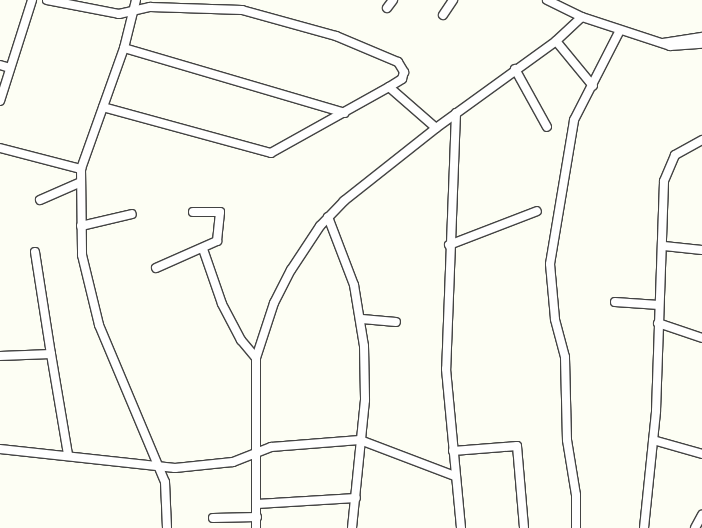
<!DOCTYPE html>
<style>
body{margin:0}
#map{position:relative;width:702px;height:528px;overflow:hidden;background:#fdfef4;font-family:"IBM Plex Serif",serif}
div>[style]{position:absolute}
.roads{filter:drop-shadow(1px 0 #434343) drop-shadow(-1px 0 #434343) drop-shadow(0 1px #434343) drop-shadow(0 -1px #434343)}
.minor>*{height:8px;margin:-4px;padding:0 4px;transform-origin:4px;border-radius:4px;background:#fff}
span{translate:-50% -50%;white-space:nowrap;text-align:center;line-height:1.15;-webkit-text-stroke:4px #fff;paint-order:stroke}
</style>
<div id="map">
<div class="roads">
<div class="minor">
<div style="left:47px;top:0;width:73px;rotate:11deg"></div>
<div style="left:119px;top:14px;width:32px;rotate:-13deg"></div>
<div style="left:150px;top:7px;width:92px;rotate:1.9deg"></div>
<div style="left:242px;top:10px;width:98px;rotate:15.5deg"></div>
<div style="left:336px;top:36px;width:67px;rotate:22.8deg"></div>
<div style="left:398px;top:62px;width:12px;rotate:59deg"></div>
<div style="left:404px;top:72px;width:7px;rotate:106deg"></div>
<div style="left:402px;top:79px;width:15px;rotate:148deg"></div>
<div style="left:389px;top:87px;width:135px;rotate:150.8deg"></div>
<div style="left:271px;top:153px;width:174px;rotate:-164.7deg"></div>
<div style="left:136px;top:0;width:49px;rotate:104deg"></div>
<div style="left:124px;top:48px;width:128px;rotate:109.6deg"></div>
<div style="left:81px;top:169px;width:86px;rotate:89.3deg"></div>
<div style="left:82px;top:255px;width:72px;rotate:76.3deg"></div>
<div style="left:99px;top:325px;width:170px;rotate:67.2deg"></div>
<div style="left:165px;top:482px;width:46px;rotate:87.5deg"></div>
<div style="left:547px;top:0;width:39px;rotate:26deg"></div>
<div style="left:582px;top:17px;width:93px;rotate:18.2deg"></div>
<div style="left:670px;top:46px;width:32px;rotate:-4deg"></div>
<div style="left:387px;top:8px;width:10px;rotate:-53deg"></div>
<div style="left:443px;top:15px;width:18px;rotate:-56deg"></div>
<div style="left:556px;top:41px;width:58px;rotate:50.6deg"></div>
<div style="left:663px;top:43px;width:39px;rotate:-9deg"></div>
<div style="left:124px;top:48px;width:230px;rotate:16.4deg"></div>
<div style="left:0;top:65px;width:10px;rotate:17deg"></div>
<div style="left:515px;top:69px;width:66px;rotate:61.1deg"></div>
<div style="left:389px;top:87px;width:62px;rotate:41.1deg"></div>
<div style="left:0;top:101px;width:106px;rotate:-72.4deg"></div>
<div style="left:456px;top:113px;width:256px;rotate:92.2deg"></div>
<div style="left:446px;top:369px;width:160px;rotate:84.6deg"></div>
<div style="left:0;top:148px;width:84px;rotate:14.5deg"></div>
<div style="left:40px;top:200px;width:43px;rotate:-23.6deg"></div>
<div style="left:328px;top:217px;width:73px;rotate:69.1deg"></div>
<div style="left:354px;top:285px;width:62px;rotate:80.7deg"></div>
<div style="left:364px;top:346px;width:54px;rotate:88.9deg"></div>
<div style="left:365px;top:400px;width:129px;rotate:95.8deg"></div>
<div style="left:81px;top:226px;width:52px;rotate:-13.2deg"></div>
<div style="left:449px;top:245px;width:94px;rotate:-21.1deg"></div>
<div style="left:664px;top:246px;width:38px;rotate:6deg"></div>
<div style="left:203px;top:249px;width:58px;rotate:70.9deg"></div>
<div style="left:222px;top:304px;width:41px;rotate:62.2deg"></div>
<div style="left:241px;top:340px;width:23px;rotate:50deg"></div>
<div style="left:35px;top:252px;width:103px;rotate:81.1deg"></div>
<div style="left:156px;top:268px;width:67px;rotate:-23.9deg"></div>
<div style="left:217px;top:241px;width:29px;rotate:-84deg"></div>
<div style="left:220px;top:212px;width:27px;rotate:180deg"></div>
<div style="left:615px;top:302px;width:44px;rotate:3.9deg"></div>
<div style="left:362px;top:319px;width:34px;rotate:5deg"></div>
<div style="left:658px;top:323px;width:46px;rotate:18.8deg"></div>
<div style="left:0;top:356px;width:51px;rotate:-2.2deg"></div>
<div style="left:51px;top:354px;width:101px;rotate:80.4deg"></div>
<div style="left:653px;top:440px;width:51px;rotate:15.9deg"></div>
<div style="left:0;top:449px;width:176px;rotate:6.2deg"></div>
<div style="left:175px;top:468px;width:58px;rotate:-5.9deg"></div>
<div style="left:233px;top:462px;width:41px;rotate:-21.5deg"></div>
<div style="left:271px;top:447px;width:89px;rotate:-4.5deg"></div>
<div style="left:360px;top:440px;width:102px;rotate:20.8deg"></div>
<div style="left:453px;top:451px;width:64px;rotate:-4.5deg"></div>
<div style="left:517px;top:446px;width:82px;rotate:85.1deg"></div>
<div style="left:257px;top:504px;width:99px;rotate:-3.5deg"></div>
<div style="left:213px;top:518px;width:44px;rotate:-1.3deg"></div>
<div style="left:256px;top:528px;width:170px;rotate:-90deg"></div>
<div style="left:256px;top:358px;width:58px;rotate:-71.9deg"></div>
<div style="left:274px;top:303px;width:37px;rotate:-63deg"></div>
<div style="left:291px;top:270px;width:53px;rotate:-56.6deg"></div>
<div style="left:320px;top:226px;width:35px;rotate:-46deg"></div>
<div style="left:344px;top:201px;width:117px;rotate:-38.4deg"></div>
<div style="left:436px;top:128px;width:148px;rotate:-35.9deg"></div>
<div style="left:556px;top:41px;width:35px;rotate:-43deg"></div>
<div style="left:576px;top:528px;width:33px;rotate:-90deg"></div>
<div style="left:576px;top:495px;width:56px;rotate:-99.3deg"></div>
<div style="left:567px;top:440px;width:83px;rotate:-91.4deg"></div>
<div style="left:565px;top:357px;width:39px;rotate:-105deg"></div>
<div style="left:555px;top:319px;width:55px;rotate:-95.2deg"></div>
<div style="left:550px;top:264px;width:146px;rotate:-80.5deg"></div>
<div style="left:574px;top:120px;width:101px;rotate:-62.9deg"></div>
<div style="left:644px;top:528px;width:118px;rotate:-84.1deg"></div>
<div style="left:656px;top:411px;width:230px;rotate:-88deg"></div>
<div style="left:664px;top:181px;width:28px;rotate:-67deg"></div>
<div style="left:675px;top:155px;width:31px;rotate:-29deg"></div>
<div style="left:695px;top:528px;width:15px;rotate:-62deg"></div>
</div>
</div>
</div>
